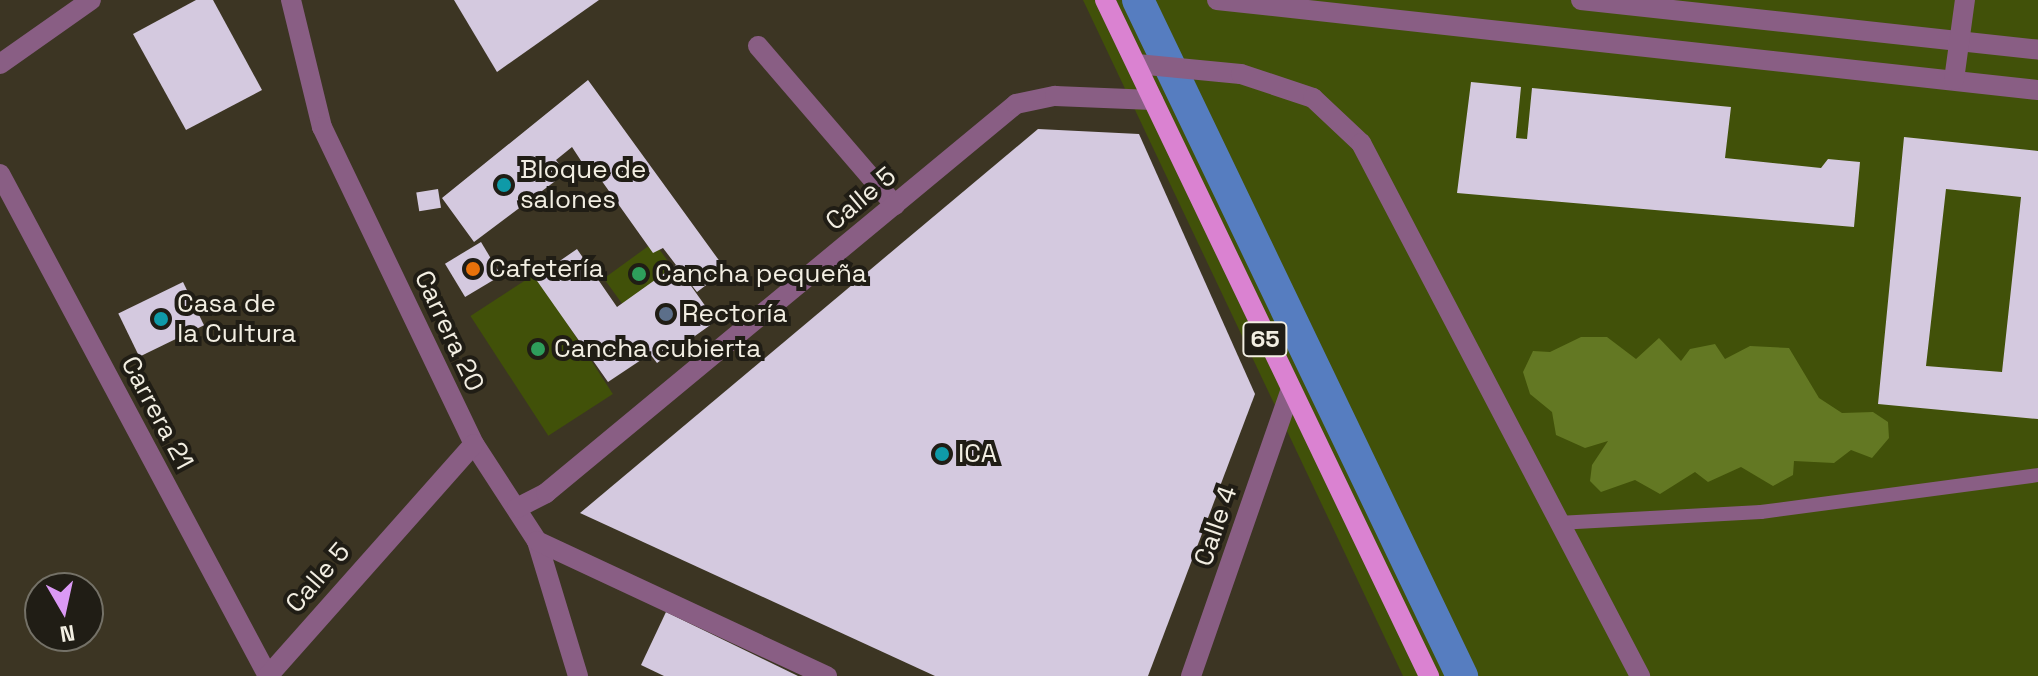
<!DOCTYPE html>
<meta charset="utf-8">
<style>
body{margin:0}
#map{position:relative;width:2038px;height:676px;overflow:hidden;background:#3c3523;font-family:"Space Grotesk",sans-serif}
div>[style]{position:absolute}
.green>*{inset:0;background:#415109;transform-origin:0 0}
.forest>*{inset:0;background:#637823}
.canal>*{height:32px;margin:-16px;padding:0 16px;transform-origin:16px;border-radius:16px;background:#567dc0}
.building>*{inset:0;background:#d4c9df;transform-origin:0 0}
.lane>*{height:14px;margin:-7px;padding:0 7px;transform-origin:7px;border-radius:7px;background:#895e84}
.street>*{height:20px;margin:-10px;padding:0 10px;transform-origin:10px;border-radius:10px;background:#895e84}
.primary>*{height:20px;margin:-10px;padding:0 10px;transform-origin:10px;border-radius:10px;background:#da82d1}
.dots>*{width:22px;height:22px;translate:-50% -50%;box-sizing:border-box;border:4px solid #201d15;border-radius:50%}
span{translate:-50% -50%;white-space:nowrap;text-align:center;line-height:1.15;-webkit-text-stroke:8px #201d15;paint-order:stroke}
.shield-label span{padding:2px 6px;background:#201d15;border:2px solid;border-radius:6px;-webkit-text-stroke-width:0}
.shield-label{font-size:24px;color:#f2eee2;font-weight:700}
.poi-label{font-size:26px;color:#f2eee2}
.left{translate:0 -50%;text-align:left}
.street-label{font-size:26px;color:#f2eee2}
.north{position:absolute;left:24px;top:572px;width:80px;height:80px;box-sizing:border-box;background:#201d15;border:2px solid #747167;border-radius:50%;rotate:171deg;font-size:22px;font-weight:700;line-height:32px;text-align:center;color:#f2eee2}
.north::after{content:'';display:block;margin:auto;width:28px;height:36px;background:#db99f5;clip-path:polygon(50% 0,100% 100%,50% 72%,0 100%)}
</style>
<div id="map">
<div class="green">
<div style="clip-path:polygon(1083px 0,2038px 0,2038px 676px,1403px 676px)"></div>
<div style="left:654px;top:242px;width:34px;height:62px;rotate:54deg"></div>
<div style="left:535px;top:274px;width:143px;height:77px;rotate:57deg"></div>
</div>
<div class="forest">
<div style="clip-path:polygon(1581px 337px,1607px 337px,1636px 359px,1659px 338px,1681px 361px,1690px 349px,1715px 344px,1725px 359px,1750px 346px,1789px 348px,1819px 398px,1842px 413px,1873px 412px,1888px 422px,1889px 438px,1872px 458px,1851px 450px,1834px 463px,1794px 461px,1793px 475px,1773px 486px,1741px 467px,1708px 482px,1695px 472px,1660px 494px,1635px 480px,1601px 492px,1590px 481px,1592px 465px,1608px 441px,1585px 448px,1556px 435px,1552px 412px,1530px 394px,1523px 372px,1533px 351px,1550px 352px)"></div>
</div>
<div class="canal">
<div style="left:1138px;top:0;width:750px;rotate:64.39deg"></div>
</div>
<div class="building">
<div style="clip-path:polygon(196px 0,213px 0,262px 90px,186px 130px,133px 34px)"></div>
<div style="clip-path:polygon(454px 0,599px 0,497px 72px)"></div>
<div style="clip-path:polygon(588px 80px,726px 270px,697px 292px,679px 269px,716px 321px,657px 363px,650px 354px,608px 382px,535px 278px,577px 249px,617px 307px,676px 265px,663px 248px,653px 253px,594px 170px,589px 173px,572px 147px,556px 160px,566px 173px,474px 242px,442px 198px)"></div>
<div style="clip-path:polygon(1471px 82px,1521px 87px,1516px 138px,1527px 139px,1532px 88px,1731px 107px,1725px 158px,1821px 168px,1828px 159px,1860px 162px,1854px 227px,1457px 193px)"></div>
<div style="clip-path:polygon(1038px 129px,1139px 134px,1255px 394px,1148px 676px,935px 676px,580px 513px)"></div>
<div style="clip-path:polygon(evenodd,1904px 137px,2038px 151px,2038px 419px,1878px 404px,1904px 137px,1946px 189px,2021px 197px,2002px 372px,1926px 366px,1946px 189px)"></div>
<div style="left:438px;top:189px;width:19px;height:22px;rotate:81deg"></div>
<div style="left:481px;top:242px;width:39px;height:42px;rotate:59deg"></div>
<div style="left:183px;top:282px;width:48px;height:72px;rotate:64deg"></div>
<div style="clip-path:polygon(666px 612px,798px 676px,664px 676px,641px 665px)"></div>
</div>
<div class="lane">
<div style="left:1558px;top:523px;width:203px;rotate:-3.1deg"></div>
<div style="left:1761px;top:512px;width:279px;rotate:-7.6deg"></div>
</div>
<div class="street">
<div style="left:291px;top:0;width:131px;rotate:76.3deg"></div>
<div style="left:322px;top:127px;width:352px;rotate:64.4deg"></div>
<div style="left:474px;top:444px;width:116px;rotate:57deg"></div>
<div style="left:537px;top:541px;width:141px;rotate:73.1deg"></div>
<div style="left:1217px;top:0;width:826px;rotate:6.26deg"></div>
<div style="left:1581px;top:0;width:460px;rotate:6.2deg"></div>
<div style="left:758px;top:46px;width:210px;rotate:49.3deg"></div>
<div style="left:0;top:64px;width:111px;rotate:-35.1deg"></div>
<div style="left:1137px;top:64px;width:104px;rotate:5.5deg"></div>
<div style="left:1241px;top:74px;width:76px;rotate:18.4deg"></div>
<div style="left:1313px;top:98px;width:66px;rotate:43.2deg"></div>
<div style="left:1361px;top:143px;width:602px;rotate:62.37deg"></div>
<div style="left:1954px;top:80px;width:81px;rotate:-82.2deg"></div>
<div style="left:0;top:174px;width:569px;rotate:61.9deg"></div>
<div style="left:517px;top:508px;width:33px;rotate:-27deg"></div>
<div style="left:546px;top:493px;width:610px;rotate:-39.61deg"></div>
<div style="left:1016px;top:104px;width:40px;rotate:-12deg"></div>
<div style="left:1055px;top:96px;width:98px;rotate:2.3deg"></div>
<div style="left:537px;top:541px;width:320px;rotate:25deg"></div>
<div style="left:268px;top:676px;width:310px;rotate:-48.4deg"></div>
<div style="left:1191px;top:676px;width:301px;rotate:-70.8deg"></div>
</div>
<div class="primary">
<div style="left:1105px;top:0;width:750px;rotate:64.39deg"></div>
</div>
<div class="dots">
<div style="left:504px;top:185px;background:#0f9aa8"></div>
<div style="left:473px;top:269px;background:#e8710a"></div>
<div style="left:639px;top:274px;background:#2e9e5b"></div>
<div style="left:666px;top:314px;background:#5c6f8a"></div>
<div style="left:161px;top:319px;background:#0f9aa8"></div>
<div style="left:538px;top:349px;background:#2e9e5b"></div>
<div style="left:942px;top:454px;background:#0f9aa8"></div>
</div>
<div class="shield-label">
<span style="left:1265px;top:339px">65</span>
</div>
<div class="poi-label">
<span class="left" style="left:520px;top:185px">Bloque de<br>salones</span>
<span class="left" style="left:489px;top:269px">Cafetería</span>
<span class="left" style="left:655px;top:274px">Cancha pequeña</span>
<span class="left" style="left:177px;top:319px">Casa de<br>la Cultura</span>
<span class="left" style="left:682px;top:314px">Rectoría</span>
<span class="left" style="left:554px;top:349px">Cancha cubierta</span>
<span class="left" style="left:958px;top:454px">ICA</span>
</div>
<div class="street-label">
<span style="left:861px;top:199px;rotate:-40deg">Calle 5</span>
<span style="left:449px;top:331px;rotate:65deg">Carrera 20</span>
<span style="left:157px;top:413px;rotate:62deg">Carrera 21</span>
<span style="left:1216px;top:526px;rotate:-71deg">Calle 4</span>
<span style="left:318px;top:578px;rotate:-49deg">Calle 5</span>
</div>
<div class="north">N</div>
</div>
